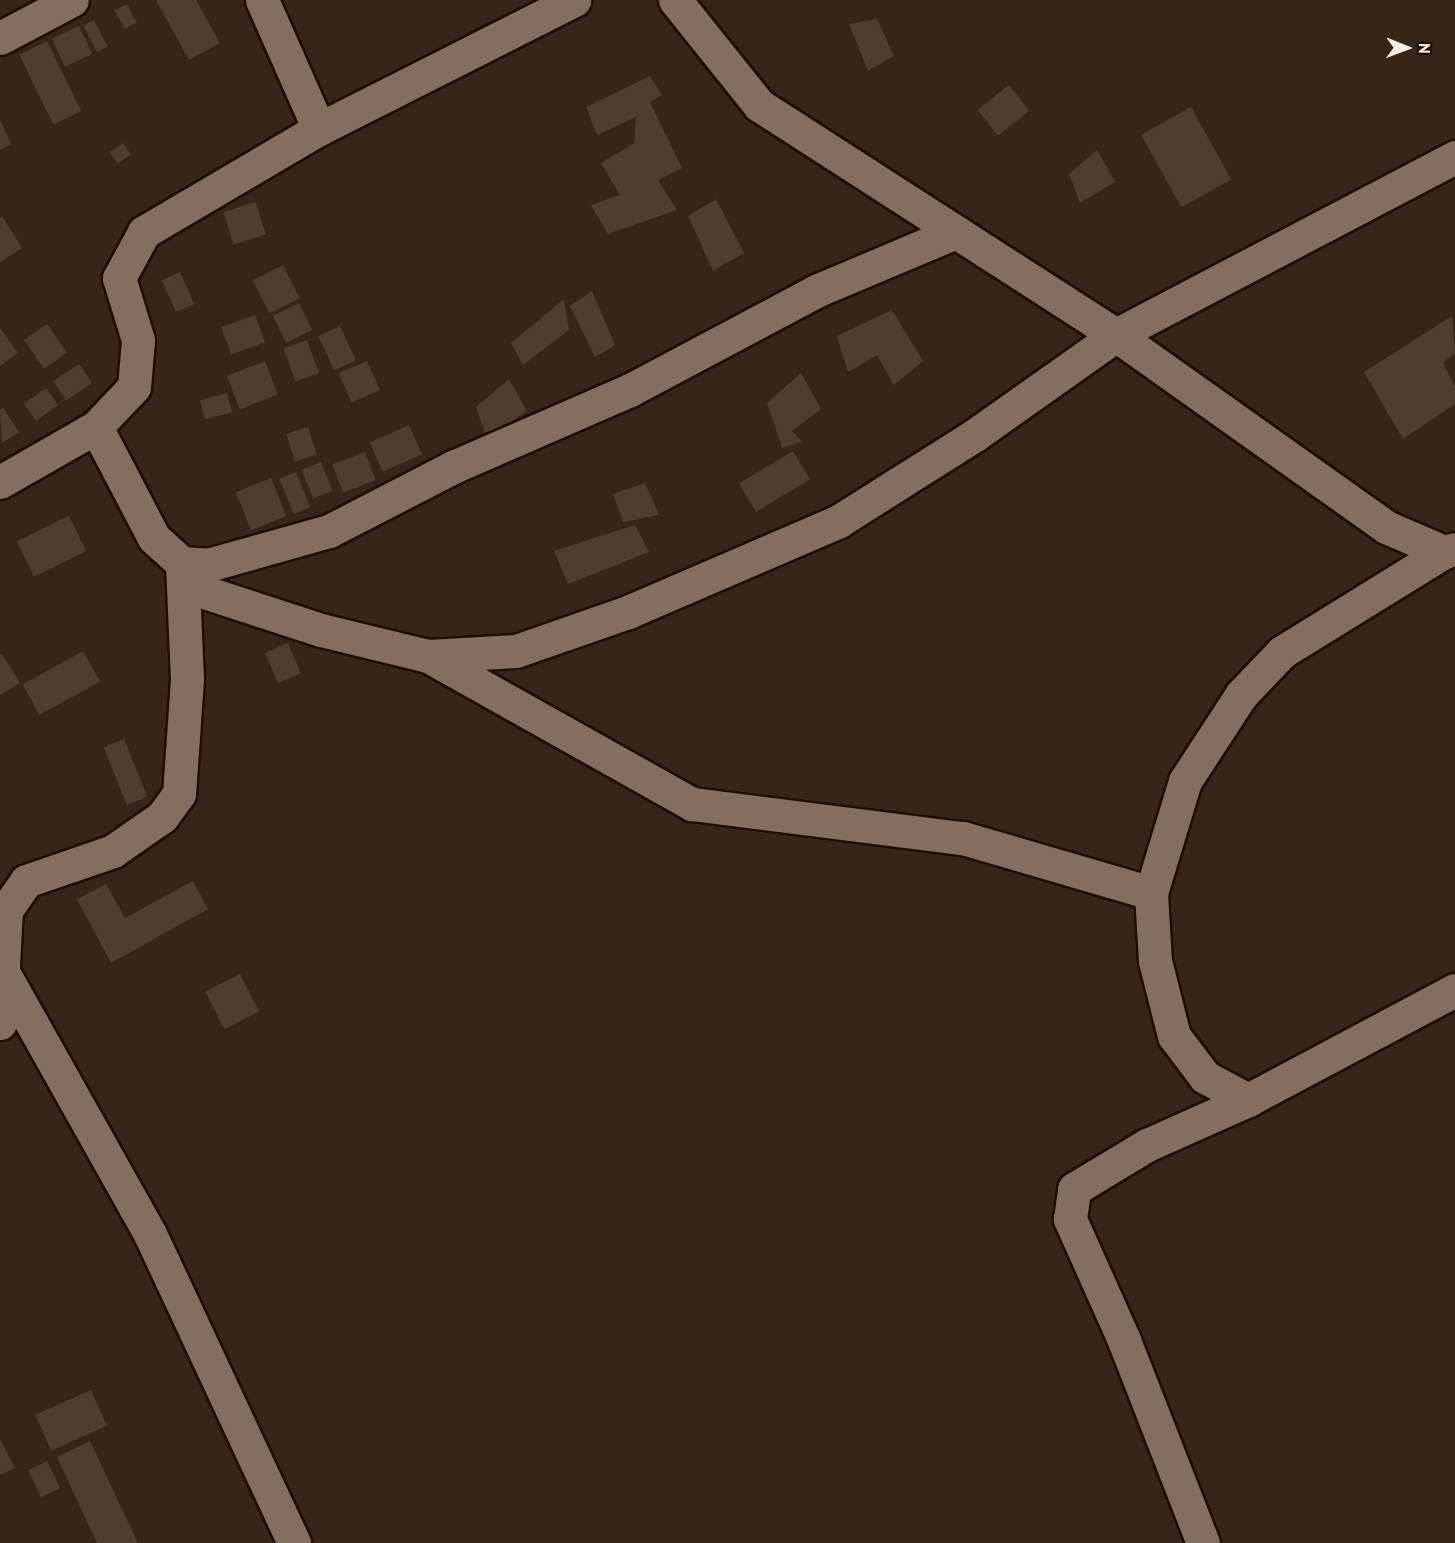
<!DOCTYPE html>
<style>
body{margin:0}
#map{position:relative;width:1455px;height:1543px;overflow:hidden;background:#372519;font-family:"PT Sans",sans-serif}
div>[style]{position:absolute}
.building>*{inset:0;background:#503d31;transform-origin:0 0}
.roads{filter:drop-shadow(2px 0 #1e0d04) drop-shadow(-2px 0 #1e0d04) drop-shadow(0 2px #1e0d04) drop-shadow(0 -2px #1e0d04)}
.minor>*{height:33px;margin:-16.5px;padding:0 16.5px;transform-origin:16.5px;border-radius:16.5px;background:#836e60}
span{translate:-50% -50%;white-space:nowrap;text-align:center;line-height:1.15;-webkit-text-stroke:4.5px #18100b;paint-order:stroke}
.north{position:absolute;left:1377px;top:18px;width:60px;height:60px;-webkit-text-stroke:4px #18100b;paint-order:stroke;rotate:91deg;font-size:16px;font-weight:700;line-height:24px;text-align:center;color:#fbeee7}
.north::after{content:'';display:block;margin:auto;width:21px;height:27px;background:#fbeee7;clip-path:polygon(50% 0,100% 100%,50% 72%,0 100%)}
</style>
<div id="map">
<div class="building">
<div style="clip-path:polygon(156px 0,196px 0,220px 43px,189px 60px)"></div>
<div style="left:127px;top:4px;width:21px;height:14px;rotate:62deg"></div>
<div style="clip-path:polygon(877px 19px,894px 56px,868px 71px,849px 24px)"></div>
<div style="left:94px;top:20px;width:30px;height:12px;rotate:63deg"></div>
<div style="left:79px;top:26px;width:31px;height:30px;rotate:65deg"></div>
<div style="left:47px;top:41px;width:78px;height:31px;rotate:64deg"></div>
<div style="clip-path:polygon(650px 76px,662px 95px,650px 102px,682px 168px,658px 180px,677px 210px,608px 234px,591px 205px,620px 195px,601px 163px,634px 143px,636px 117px,597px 135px,586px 107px)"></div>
<div style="left:1009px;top:85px;width:33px;height:40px;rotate:52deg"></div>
<div style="left:1191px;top:107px;width:83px;height:57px;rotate:61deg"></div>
<div style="clip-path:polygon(0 120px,11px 144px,0 150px)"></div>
<div style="left:123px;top:143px;width:14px;height:16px;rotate:56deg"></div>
<div style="clip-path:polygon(1097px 150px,1115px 182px,1080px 203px,1069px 174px)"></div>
<div style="clip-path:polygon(716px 199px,744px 253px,713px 271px,688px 216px)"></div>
<div style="left:256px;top:202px;width:34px;height:34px;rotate:73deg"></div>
<div style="clip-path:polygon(2px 216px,22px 248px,0 262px,0 218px)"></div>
<div style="left:283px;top:265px;width:37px;height:34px;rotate:63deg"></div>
<div style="left:180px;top:272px;width:35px;height:20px;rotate:66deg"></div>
<div style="clip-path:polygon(592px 291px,615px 345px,595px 357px,570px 306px)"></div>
<div style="clip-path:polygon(564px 299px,569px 330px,523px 365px,511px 343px)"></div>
<div style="left:299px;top:303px;width:30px;height:29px;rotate:64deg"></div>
<div style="clip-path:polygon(892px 310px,923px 361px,894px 385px,877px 355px,848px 372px,837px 336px)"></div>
<div style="left:255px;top:315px;width:29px;height:36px;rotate:70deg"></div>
<div style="clip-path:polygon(1452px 316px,1455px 353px,1443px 363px,1455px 387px,1455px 404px,1403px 439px,1364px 372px)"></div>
<div style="left:47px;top:324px;width:35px;height:28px;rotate:55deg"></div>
<div style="left:340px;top:326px;width:38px;height:24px;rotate:65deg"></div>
<div style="clip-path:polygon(0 328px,18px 353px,0 366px)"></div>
<div style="left:307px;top:340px;width:35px;height:25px;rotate:70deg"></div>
<div style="left:265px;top:361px;width:36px;height:41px;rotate:69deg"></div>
<div style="left:367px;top:361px;width:32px;height:31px;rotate:66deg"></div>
<div style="left:79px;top:364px;width:23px;height:31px;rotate:56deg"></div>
<div style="clip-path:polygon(801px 373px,821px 409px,792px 431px,802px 442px,782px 448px,767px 403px)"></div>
<div style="clip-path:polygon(509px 379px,527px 411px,487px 438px,476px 407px)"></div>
<div style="left:46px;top:388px;width:21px;height:27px;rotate:55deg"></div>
<div style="left:227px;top:393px;width:20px;height:28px;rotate:75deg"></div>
<div style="clip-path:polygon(3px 408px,19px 432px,2px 443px,0 410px)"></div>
<div style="left:409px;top:425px;width:32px;height:43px;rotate:66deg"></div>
<div style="left:308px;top:427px;width:29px;height:23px;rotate:72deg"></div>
<div style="left:793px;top:451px;width:33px;height:63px;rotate:59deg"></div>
<div style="left:365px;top:452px;width:30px;height:35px;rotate:69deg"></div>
<div style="left:321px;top:462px;width:31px;height:21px;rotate:68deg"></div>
<div style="left:296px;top:472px;width:38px;height:18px;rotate:68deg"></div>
<div style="left:271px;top:478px;width:41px;height:38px;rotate:68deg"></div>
<div style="clip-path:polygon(645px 483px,659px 515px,623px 522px,613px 494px)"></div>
<div style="left:69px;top:516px;width:39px;height:58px;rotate:64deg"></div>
<div style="clip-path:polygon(635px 525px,649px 552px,568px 584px,554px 551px)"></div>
<div style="left:288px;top:643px;width:33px;height:25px;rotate:67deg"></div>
<div style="left:83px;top:651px;width:35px;height:69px;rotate:61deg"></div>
<div style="clip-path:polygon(2px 654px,20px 683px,0 695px,0 655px)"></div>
<div style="left:124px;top:739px;width:62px;height:22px;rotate:68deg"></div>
<div style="clip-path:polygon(193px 881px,208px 909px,111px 963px,77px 899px,106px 884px,125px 918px)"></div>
<div style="left:240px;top:974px;width:42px;height:39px;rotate:63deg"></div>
<div style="left:91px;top:1390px;width:39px;height:61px;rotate:66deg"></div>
<div style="clip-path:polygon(0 1439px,15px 1468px,0 1475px)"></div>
<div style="clip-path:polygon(90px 1441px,138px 1543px,97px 1543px,57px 1457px)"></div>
<div style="left:47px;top:1461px;width:30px;height:21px;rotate:64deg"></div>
</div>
<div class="roads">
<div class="minor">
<div style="left:262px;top:0;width:141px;rotate:66.2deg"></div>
<div style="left:675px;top:0;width:134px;rotate:51.3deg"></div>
<div style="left:759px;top:105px;width:425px;rotate:32.8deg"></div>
<div style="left:1116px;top:335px;width:331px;rotate:35.4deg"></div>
<div style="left:1386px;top:527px;width:63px;rotate:23.3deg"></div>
<div style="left:1444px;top:552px;width:11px;rotate:-15deg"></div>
<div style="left:0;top:38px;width:81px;rotate:-27.8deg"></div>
<div style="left:96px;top:427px;width:125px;rotate:62.4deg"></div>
<div style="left:154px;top:538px;width:38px;rotate:42deg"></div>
<div style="left:182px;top:563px;width:26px;rotate:4deg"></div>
<div style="left:208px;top:565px;width:126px;rotate:-15.7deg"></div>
<div style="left:329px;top:531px;width:140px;rotate:-27.3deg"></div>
<div style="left:453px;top:467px;width:193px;rotate:-23.5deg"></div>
<div style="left:630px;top:390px;width:211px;rotate:-28deg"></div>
<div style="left:816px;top:291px;width:152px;rotate:-22.9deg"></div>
<div style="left:0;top:482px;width:111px;rotate:-29.8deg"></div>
<div style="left:96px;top:427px;width:55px;rotate:-46.5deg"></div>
<div style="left:134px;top:387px;width:47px;rotate:-85.1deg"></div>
<div style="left:138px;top:340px;width:65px;rotate:-107deg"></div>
<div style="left:119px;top:278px;width:52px;rotate:-61.5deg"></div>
<div style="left:144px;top:232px;width:203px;rotate:-30.5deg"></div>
<div style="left:319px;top:129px;width:286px;rotate:-26.8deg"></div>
<div style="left:183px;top:585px;width:145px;rotate:18.1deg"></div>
<div style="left:321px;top:630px;width:110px;rotate:13.7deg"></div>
<div style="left:428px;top:656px;width:88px;rotate:-3.3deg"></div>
<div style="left:516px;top:651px;width:119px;rotate:-19.2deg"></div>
<div style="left:628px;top:612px;width:230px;rotate:-23.3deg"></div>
<div style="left:839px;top:521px;width:161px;rotate:-32.3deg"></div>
<div style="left:975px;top:435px;width:173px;rotate:-35.3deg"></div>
<div style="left:1116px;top:335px;width:383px;rotate:-27.7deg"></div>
<div style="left:428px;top:656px;width:303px;rotate:29.3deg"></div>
<div style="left:692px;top:804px;width:273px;rotate:7.2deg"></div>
<div style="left:963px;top:838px;width:196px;rotate:16.3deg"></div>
<div style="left:3px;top:972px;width:300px;rotate:60.7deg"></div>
<div style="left:150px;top:1234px;width:341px;rotate:65deg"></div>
<div style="left:0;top:1023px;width:113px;rotate:-87deg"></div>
<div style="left:6px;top:910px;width:35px;rotate:-55deg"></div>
<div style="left:26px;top:881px;width:92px;rotate:-19deg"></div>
<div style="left:113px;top:851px;width:60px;rotate:-34.8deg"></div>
<div style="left:162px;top:817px;width:29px;rotate:-54deg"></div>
<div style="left:179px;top:794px;width:115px;rotate:-86deg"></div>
<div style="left:187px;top:679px;width:114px;rotate:-92.5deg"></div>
<div style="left:1248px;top:1100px;width:49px;rotate:-151.9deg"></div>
<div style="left:1205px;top:1077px;width:51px;rotate:-127.1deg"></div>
<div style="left:1174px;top:1036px;width:77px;rotate:-104.2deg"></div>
<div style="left:1155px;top:961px;width:68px;rotate:-93.4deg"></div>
<div style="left:1151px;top:893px;width:117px;rotate:-73.1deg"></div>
<div style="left:1185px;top:781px;width:103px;rotate:-56.9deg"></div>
<div style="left:1241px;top:695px;width:59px;rotate:-46.4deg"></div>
<div style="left:1282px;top:652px;width:190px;rotate:-31.7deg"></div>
<div style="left:1203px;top:1543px;width:218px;rotate:-111.3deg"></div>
<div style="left:1124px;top:1340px;width:133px;rotate:-114.1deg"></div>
<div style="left:1070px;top:1219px;width:30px;rotate:-82deg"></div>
<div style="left:1074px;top:1189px;width:85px;rotate:-31.1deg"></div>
<div style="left:1147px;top:1145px;width:111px;rotate:-24deg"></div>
<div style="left:1248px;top:1100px;width:234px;rotate:-28deg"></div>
</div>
</div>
<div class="north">N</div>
</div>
